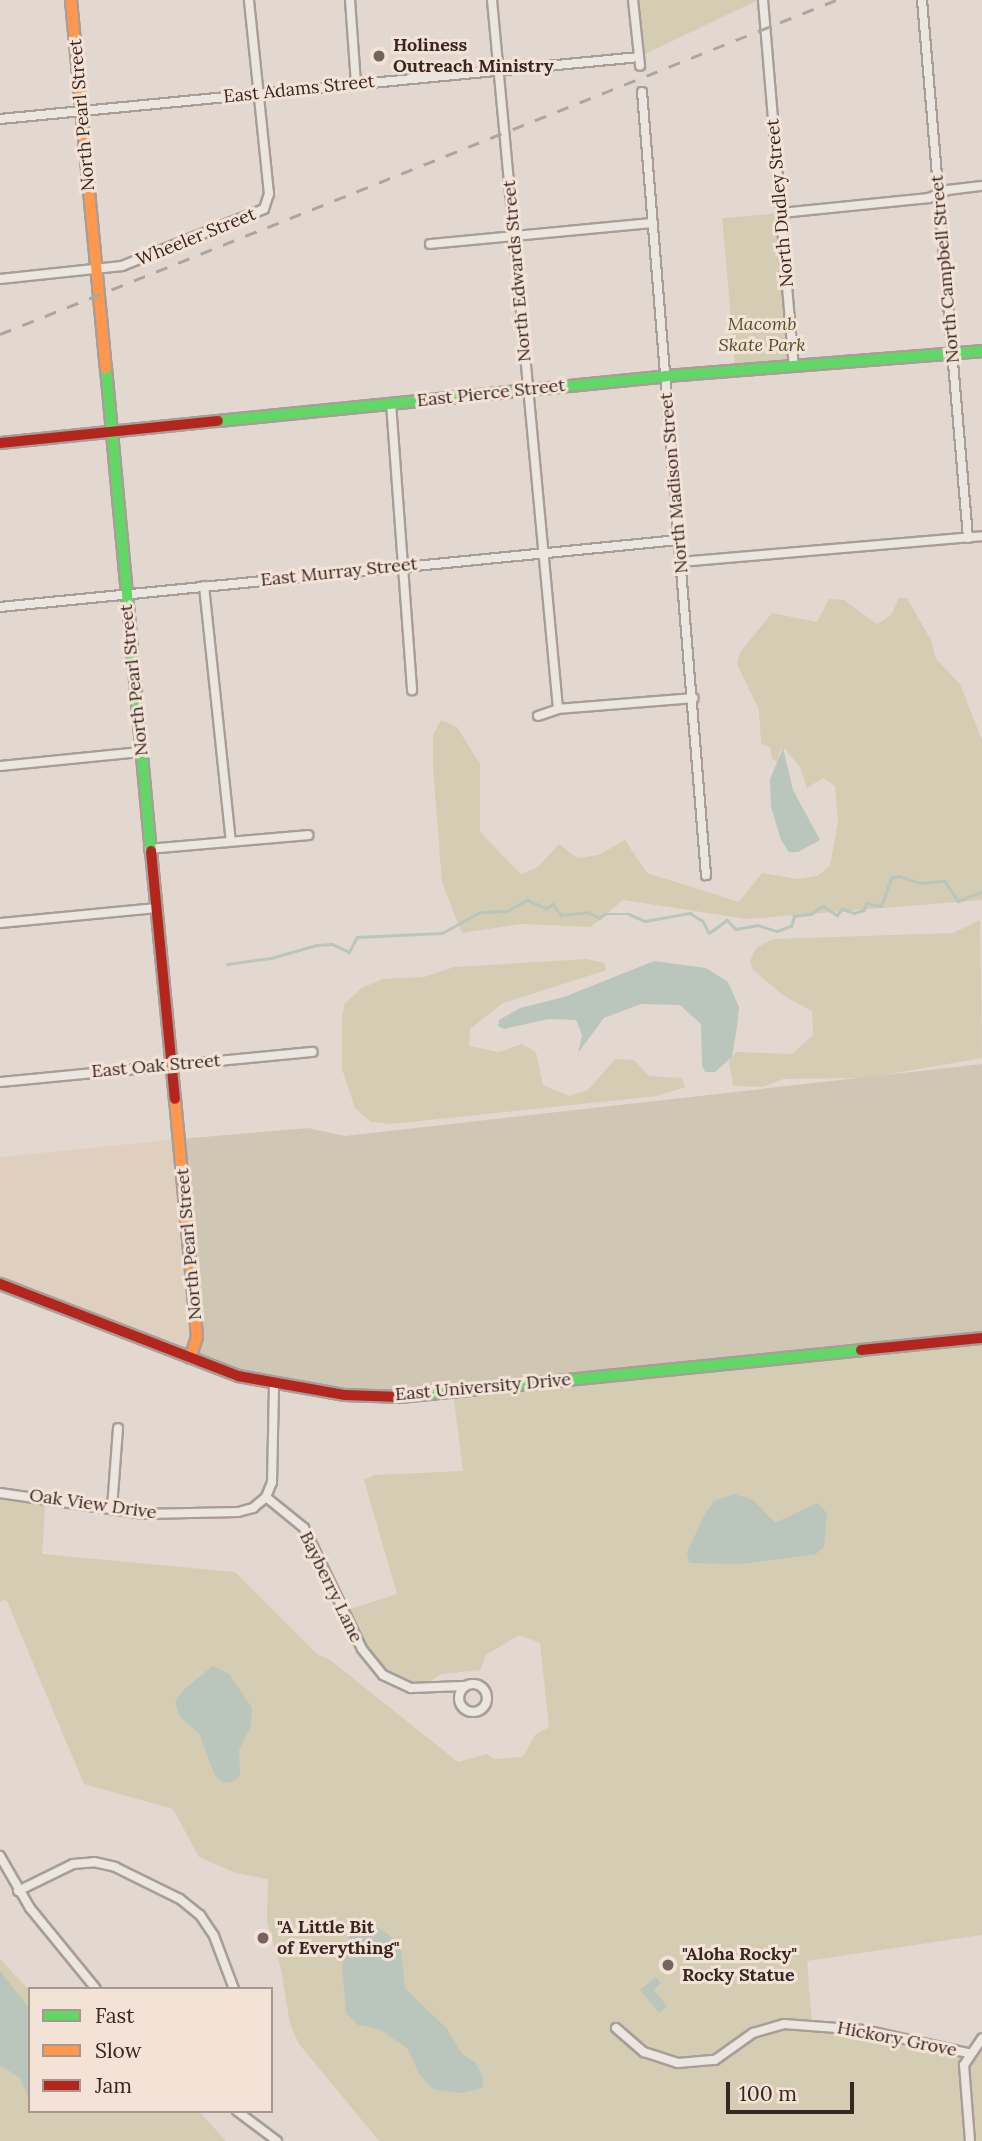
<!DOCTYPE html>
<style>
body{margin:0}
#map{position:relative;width:982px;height:2141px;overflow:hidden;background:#e3d8d0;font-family:Lora,serif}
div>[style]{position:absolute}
.farmland>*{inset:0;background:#decfbf}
.green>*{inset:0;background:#d4ccb3;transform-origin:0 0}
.cemetery>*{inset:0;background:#cfc7b3}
.water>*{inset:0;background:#bac6bb}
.stream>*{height:2.5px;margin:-1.25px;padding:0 1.25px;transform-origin:1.25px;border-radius:1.25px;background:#bac6bb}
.roads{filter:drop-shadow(2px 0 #a89e98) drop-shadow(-2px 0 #a89e98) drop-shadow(0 2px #a89e98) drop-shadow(0 -2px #a89e98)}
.street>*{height:8px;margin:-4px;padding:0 4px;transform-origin:4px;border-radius:4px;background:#ece6e0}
.street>.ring{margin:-4px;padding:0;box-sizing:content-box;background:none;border:8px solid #ece6e0;border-radius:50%}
.fast>*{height:10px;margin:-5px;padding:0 5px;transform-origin:5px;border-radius:5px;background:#63d668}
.slow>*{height:10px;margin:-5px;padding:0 5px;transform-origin:5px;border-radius:5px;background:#ff974d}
.jam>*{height:10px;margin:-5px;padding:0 5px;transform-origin:5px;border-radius:5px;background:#b3261e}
.rail>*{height:2.5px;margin-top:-1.25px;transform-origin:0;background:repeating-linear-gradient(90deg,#aca5a0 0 12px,transparent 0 24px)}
.dots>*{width:19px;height:19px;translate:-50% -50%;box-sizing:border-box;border:4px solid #f3e3d7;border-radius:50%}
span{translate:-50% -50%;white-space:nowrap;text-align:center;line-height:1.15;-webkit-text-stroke:6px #f3e3d7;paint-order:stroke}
.poi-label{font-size:18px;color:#372621;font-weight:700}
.left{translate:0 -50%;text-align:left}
.street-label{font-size:18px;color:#372621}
.park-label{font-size:18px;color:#525129;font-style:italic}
.legend{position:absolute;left:28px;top:1987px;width:245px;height:126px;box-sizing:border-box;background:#f3e3d7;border:2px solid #a8978e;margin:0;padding:9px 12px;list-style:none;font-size:21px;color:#372621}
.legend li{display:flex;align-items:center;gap:14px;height:35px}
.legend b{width:35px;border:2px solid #a8978e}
.scale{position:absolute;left:726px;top:2082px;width:128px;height:32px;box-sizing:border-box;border:4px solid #372621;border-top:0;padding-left:9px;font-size:21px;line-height:24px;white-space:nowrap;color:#372621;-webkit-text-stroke:5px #f3e3d7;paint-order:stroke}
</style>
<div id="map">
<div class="farmland">
<div style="clip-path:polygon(179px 1139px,197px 1337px,190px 1358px,0 1284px,0 1157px)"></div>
</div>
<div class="green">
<div style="clip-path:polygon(634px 0,758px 0,639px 57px)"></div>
<div style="left:781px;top:213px;width:154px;height:59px;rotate:85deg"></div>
<div style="clip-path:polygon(899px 598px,907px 598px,931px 640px,936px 659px,960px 684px,982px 740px,982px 900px,747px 919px,623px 900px,591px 927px,522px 924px,462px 933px,442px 883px,433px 768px,433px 735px,441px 720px,457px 727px,480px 764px,480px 832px,521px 874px,538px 867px,559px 844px,577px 858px,599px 855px,625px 840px,647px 873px,739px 902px,762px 873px,797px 879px,817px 876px,830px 866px,838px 821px,835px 786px,823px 778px,807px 788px,800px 767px,785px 749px,781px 749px,777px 762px,772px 759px,770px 747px,761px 744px,759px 710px,737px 664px,740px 652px,772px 613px,817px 622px,829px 599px,844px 600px,877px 624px,891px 615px)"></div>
<div style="clip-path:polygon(980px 920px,982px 1058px,867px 1078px,783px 1079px,763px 1087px,733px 1086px,729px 1061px,736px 1052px,792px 1054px,813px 1035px,812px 1011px,784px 996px,753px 970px,750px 961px,756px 948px,773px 939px,953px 933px)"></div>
<div style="clip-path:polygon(587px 959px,604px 963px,607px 970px,503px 1003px,470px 1029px,469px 1046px,499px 1052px,522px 1044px,536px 1052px,543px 1085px,569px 1096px,588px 1090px,615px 1059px,634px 1060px,649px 1076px,682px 1078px,685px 1087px,657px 1096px,391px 1124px,371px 1122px,355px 1108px,342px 1069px,342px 1018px,345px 1003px,362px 988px,383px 979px,424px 977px,454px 967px)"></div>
<div style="clip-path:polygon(982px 1338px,982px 1935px,807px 1961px,812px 2025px,850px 2028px,968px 2053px,982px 2038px,982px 2141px,379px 2141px,299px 2044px,290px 2024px,281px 1969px,267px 1923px,268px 1879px,236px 1873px,199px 1857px,173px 1809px,84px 1784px,6px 1599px,0 1602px,0 1493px,46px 1496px,42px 1554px,235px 1572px,317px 1654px,329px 1659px,458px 1762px,487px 1754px,495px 1759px,523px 1757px,535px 1735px,549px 1727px,540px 1643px,519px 1635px,486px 1655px,480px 1670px,441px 1674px,421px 1688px,383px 1675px,365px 1654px,344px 1611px,397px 1594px,364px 1480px,375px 1475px,463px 1471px,453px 1391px)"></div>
<div style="clip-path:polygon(0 1959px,30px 1991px,30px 2111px,199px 2111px,226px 2141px,0 2141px)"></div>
</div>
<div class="cemetery">
<div style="clip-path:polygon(982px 1064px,982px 1338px,396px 1397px,345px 1395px,204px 1364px,193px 1351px,179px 1139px,308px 1128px,345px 1136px)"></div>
</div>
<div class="water">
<div style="clip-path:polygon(783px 748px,793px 790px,820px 840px,798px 852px,789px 852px,781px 840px,771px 807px,770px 779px)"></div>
<div style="clip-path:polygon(654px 961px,706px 968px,728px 982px,739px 1007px,737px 1027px,732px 1057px,715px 1072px,705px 1072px,702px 1065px,701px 1024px,680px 1005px,641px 1004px,604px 1018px,578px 1053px,582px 1035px,576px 1020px,549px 1019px,504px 1029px,498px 1026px,499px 1020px,520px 1008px,564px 997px)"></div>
<div style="clip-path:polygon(734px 1494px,753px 1500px,775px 1523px,817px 1503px,827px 1513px,824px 1547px,816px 1554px,741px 1564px,689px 1563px,687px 1552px,705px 1514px,714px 1501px)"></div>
<div style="clip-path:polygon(213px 1666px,229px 1674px,252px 1708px,250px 1728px,239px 1750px,240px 1776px,233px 1782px,225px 1783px,215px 1776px,199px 1733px,180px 1717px,175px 1702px,184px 1689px)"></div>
<div style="clip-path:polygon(352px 1918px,373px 1924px,400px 1943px,405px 1988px,447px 2029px,463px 2055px,475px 2062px,483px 2077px,482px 2088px,460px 2093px,433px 2089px,420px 2075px,407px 2048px,379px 2029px,358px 2025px,346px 2013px,342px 1968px)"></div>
<div style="clip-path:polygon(0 1971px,30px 2009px,30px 2101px,20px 2078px,0 2065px)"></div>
<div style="clip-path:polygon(656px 1977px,661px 1983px,654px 1990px,667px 2006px,659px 2013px,640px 1990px)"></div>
</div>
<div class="stream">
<div style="left:227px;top:964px;width:44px;rotate:-7.8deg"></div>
<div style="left:271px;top:958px;width:48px;rotate:-15.8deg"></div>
<div style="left:317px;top:945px;width:15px;rotate:-4deg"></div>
<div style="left:332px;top:944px;width:19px;rotate:25deg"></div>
<div style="left:349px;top:952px;width:17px;rotate:-62deg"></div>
<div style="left:357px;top:937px;width:85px;rotate:-2.7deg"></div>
<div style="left:442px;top:933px;width:43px;rotate:-28.9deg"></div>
<div style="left:480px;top:912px;width:27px;rotate:-2deg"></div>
<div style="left:507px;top:911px;width:23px;rotate:-29deg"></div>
<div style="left:527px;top:900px;width:21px;rotate:23deg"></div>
<div style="left:546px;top:908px;width:8px;rotate:-30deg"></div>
<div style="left:553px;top:904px;width:14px;rotate:54deg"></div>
<div style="left:561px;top:915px;width:27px;rotate:-6deg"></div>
<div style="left:588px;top:912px;width:13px;rotate:29deg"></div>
<div style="left:599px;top:918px;width:7px;rotate:-34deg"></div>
<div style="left:605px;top:914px;width:24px"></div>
<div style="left:629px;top:914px;width:17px;rotate:24deg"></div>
<div style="left:645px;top:921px;width:46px;rotate:-10.1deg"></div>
<div style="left:690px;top:913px;width:15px;rotate:32deg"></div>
<div style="left:703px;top:921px;width:13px;rotate:63deg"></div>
<div style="left:709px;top:933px;width:22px;rotate:-36deg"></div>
<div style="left:727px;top:920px;width:13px;rotate:45deg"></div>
<div style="left:736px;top:929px;width:22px;rotate:-10deg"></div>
<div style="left:758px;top:925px;width:20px;rotate:18deg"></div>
<div style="left:777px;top:931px;width:15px;rotate:-20deg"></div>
<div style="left:791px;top:926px;width:10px;rotate:-73deg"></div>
<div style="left:794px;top:916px;width:17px;rotate:-7deg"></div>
<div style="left:811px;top:914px;width:14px;rotate:-34deg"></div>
<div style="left:823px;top:906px;width:17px;rotate:33deg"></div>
<div style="left:837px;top:915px;width:8px;rotate:-50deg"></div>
<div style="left:842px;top:909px;width:13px;rotate:18deg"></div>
<div style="left:854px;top:913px;width:10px;rotate:-17deg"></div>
<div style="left:864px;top:910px;width:7px;rotate:-74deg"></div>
<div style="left:866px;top:903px;width:15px;rotate:11deg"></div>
<div style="left:881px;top:906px;width:30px;rotate:-70deg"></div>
<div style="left:891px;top:878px;width:8px;rotate:-14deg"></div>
<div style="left:899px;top:876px;width:22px;rotate:18deg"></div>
<div style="left:920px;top:883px;width:25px;rotate:-5deg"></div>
<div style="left:945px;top:881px;width:24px;rotate:57deg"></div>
<div style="left:958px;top:901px;width:26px;rotate:-21deg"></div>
</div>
<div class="roads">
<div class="street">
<div style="left:350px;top:0;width:83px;rotate:85.9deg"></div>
<div style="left:492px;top:0;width:712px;rotate:84.68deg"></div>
<div style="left:633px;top:0;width:66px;rotate:83.9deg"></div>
<div style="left:763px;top:0;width:367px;rotate:85.2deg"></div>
<div style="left:922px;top:0;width:540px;rotate:85.11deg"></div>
<div style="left:642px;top:92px;width:786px;rotate:85.33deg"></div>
<div style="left:0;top:119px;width:642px;rotate:-5.54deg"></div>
<div style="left:781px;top:213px;width:149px;rotate:-5.8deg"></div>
<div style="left:929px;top:198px;width:21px;rotate:-23deg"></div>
<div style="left:948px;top:190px;width:34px;rotate:-7deg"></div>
<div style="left:430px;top:244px;width:224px;rotate:-5.4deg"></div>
<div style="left:0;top:279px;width:123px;rotate:-6.1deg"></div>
<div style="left:122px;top:266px;width:153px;rotate:-21.9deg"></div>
<div style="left:264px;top:209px;width:16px;rotate:-72deg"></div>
<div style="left:269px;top:194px;width:195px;rotate:-95.9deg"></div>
<div style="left:391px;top:403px;width:288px;rotate:85.8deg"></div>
<div style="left:681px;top:562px;width:302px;rotate:-4.9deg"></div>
<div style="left:204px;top:586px;width:256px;rotate:84deg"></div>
<div style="left:0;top:607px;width:682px;rotate:-5.64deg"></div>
<div style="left:538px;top:716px;width:21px;rotate:-19deg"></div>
<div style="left:558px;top:709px;width:136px;rotate:-4.6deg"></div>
<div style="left:0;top:766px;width:142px;rotate:-5.7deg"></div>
<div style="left:149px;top:849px;width:160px;rotate:-5deg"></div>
<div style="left:0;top:923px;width:156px;rotate:-5.5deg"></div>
<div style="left:0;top:1082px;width:314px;rotate:-5.5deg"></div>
<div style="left:0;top:1493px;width:146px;rotate:8.3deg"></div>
<div style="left:144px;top:1514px;width:94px;rotate:-1.2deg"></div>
<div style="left:238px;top:1512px;width:16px;rotate:-15deg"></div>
<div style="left:253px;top:1508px;width:17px;rotate:-40deg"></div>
<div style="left:266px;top:1497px;width:16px;rotate:-68deg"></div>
<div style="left:272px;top:1482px;width:97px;rotate:-88.8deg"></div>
<div style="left:266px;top:1497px;width:49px;rotate:39.2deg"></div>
<div style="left:304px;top:1528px;width:134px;rotate:64.4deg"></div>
<div style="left:362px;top:1649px;width:33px;rotate:51deg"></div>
<div style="left:383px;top:1675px;width:31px;rotate:25deg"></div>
<div style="left:411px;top:1688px;width:52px;rotate:-2.2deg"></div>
<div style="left:112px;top:1508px;width:80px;rotate:-85.7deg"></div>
<div class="ring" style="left:459px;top:1684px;width:20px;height:20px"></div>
<div style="left:0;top:1856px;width:60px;rotate:60deg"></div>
<div style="left:30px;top:1908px;width:104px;rotate:50.8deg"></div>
<div style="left:18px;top:1891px;width:61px;rotate:-26.1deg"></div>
<div style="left:73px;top:1864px;width:21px;rotate:-5deg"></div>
<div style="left:94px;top:1862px;width:22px;rotate:13deg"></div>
<div style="left:115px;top:1867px;width:72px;rotate:26.2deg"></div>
<div style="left:180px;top:1899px;width:26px;rotate:39deg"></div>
<div style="left:200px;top:1915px;width:25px;rotate:56deg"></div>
<div style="left:214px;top:1936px;width:57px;rotate:69.3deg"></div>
<div style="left:616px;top:2028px;width:37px;rotate:41deg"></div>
<div style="left:644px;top:2052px;width:36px;rotate:18deg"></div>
<div style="left:678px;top:2063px;width:37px;rotate:-5deg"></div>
<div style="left:715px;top:2060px;width:47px;rotate:-35.4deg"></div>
<div style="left:753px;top:2033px;width:32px;rotate:-16deg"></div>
<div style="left:784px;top:2024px;width:80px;rotate:4.3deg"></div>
<div style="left:864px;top:2030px;width:107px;rotate:12.5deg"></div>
<div style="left:237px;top:2111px;width:50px;rotate:36.9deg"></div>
<div style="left:970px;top:2141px;width:76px;rotate:-94.5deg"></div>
<div style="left:964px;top:2065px;width:32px;rotate:-56deg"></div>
</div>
<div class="fast">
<div style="left:106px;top:368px;width:485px;rotate:84.7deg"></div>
<div style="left:218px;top:421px;width:449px;rotate:-5.7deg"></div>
<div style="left:665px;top:376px;width:318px;rotate:-4.5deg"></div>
<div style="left:400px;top:1397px;width:463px;rotate:-5.8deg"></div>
</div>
<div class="slow">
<div style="left:71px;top:0;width:370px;rotate:84.6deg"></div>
<div style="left:175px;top:1099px;width:239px;rotate:84.7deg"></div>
<div style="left:197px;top:1337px;width:22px;rotate:108deg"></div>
</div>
<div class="jam">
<div style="left:0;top:443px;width:219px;rotate:-5.8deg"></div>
<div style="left:151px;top:851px;width:249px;rotate:84.5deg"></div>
<div style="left:0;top:1284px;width:255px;rotate:21.1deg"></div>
<div style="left:238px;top:1376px;width:109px;rotate:10.1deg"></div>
<div style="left:345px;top:1395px;width:55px;rotate:2.1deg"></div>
<div style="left:861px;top:1350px;width:122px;rotate:-5.7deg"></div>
</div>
</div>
<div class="rail">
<div style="left:0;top:334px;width:900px;rotate:-21.78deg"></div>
</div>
<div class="dots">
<div style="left:379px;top:56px;background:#73645e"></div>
<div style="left:263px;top:1938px;background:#73645e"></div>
<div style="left:668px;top:1965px;background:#73645e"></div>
</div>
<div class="poi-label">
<span class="left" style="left:393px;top:56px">Holiness<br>Outreach Ministry</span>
<span class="left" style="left:277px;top:1938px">"A Little Bit<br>of Everything"</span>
<span class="left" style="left:682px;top:1965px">"Aloha Rocky"<br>Rocky Statue</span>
</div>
<div class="street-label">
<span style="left:299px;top:89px;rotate:-6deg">East Adams Street</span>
<span style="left:82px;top:115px;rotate:-95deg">North Pearl Street</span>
<span style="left:780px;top:203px;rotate:-95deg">North Dudley Street</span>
<span style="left:196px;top:237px;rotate:-22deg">Wheeler Street</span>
<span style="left:945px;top:269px;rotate:-95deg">North Campbell Street</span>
<span style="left:517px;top:271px;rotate:-95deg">North Edwards Street</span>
<span style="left:491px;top:393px;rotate:-6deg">East Pierce Street</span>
<span style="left:674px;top:483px;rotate:-95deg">North Madison Street</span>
<span style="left:339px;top:572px;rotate:-6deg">East Murray Street</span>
<span style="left:134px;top:680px;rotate:-96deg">North Pearl Street</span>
<span style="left:156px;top:1066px;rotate:-5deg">East Oak Street</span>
<span style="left:189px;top:1244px;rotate:-95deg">North Pearl Street</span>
<span style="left:483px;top:1387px;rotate:-5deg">East University Drive</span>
<span style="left:93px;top:1504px;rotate:8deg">Oak View Drive</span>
<span style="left:331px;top:1587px;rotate:64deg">Bayberry Lane</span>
<span style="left:897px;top:2039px;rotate:11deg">Hickory Grove</span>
</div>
<div class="park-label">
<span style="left:762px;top:335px">Macomb<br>Skate Park</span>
</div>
<ul class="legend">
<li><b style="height:9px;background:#63d668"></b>Fast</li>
<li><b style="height:9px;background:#ff974d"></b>Slow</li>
<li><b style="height:9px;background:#b3261e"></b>Jam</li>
</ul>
<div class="scale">100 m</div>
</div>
